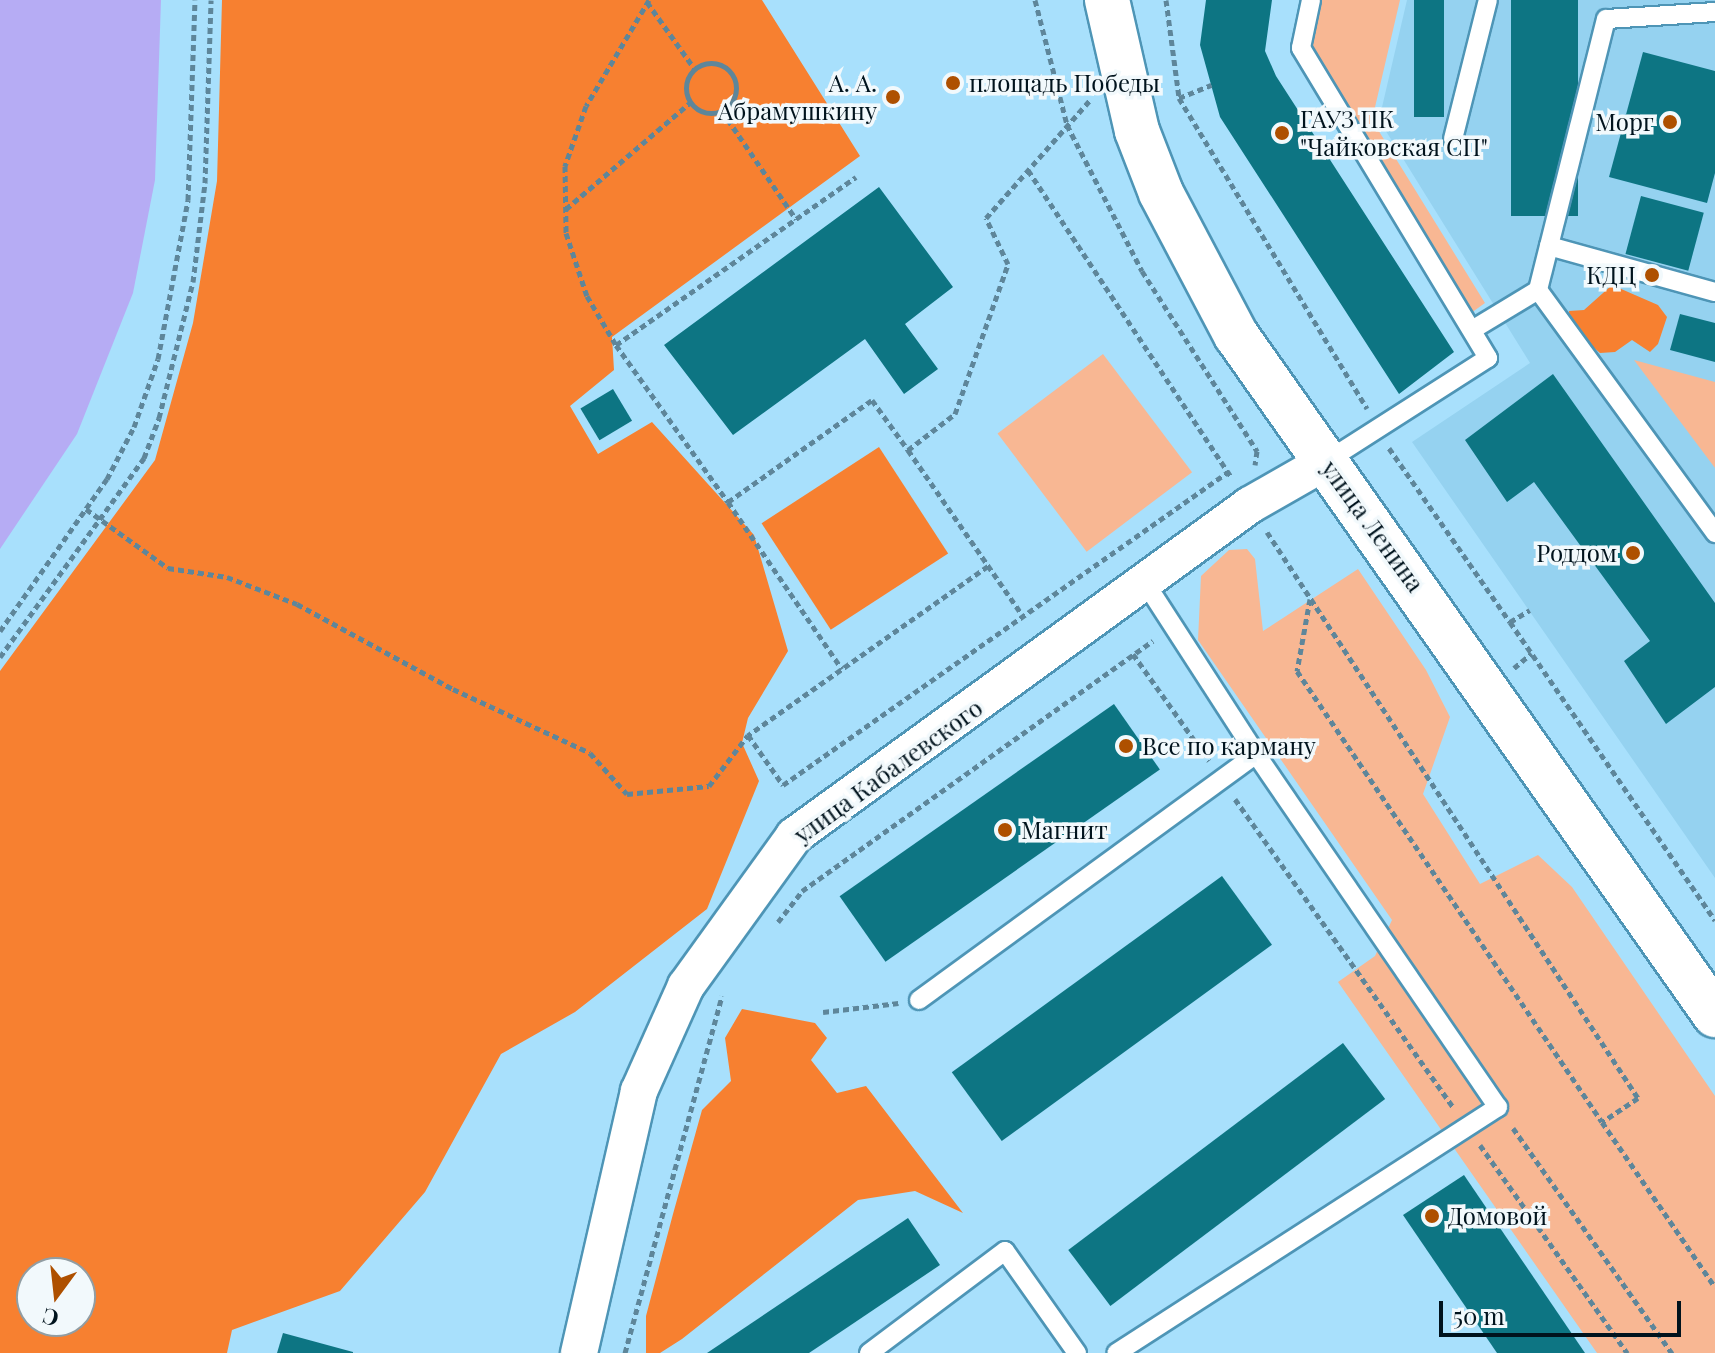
<!DOCTYPE html>
<meta charset="utf-8">
<style>
body{margin:0}
#map{position:relative;width:1715px;height:1353px;overflow:hidden;background:#a8e0fc;font-family:"Playfair Display",serif}
div>[style]{position:absolute}
.built>*{inset:0;background:#95d2f0}
.green>*{inset:0;background:#f8b793;transform-origin:0 0}
.forest>*{inset:0;background:#f78030;transform-origin:0 0}
.water>*{inset:0;background:#b6acf4}
.building>*{inset:0;background:#0d7583;transform-origin:0 0}
.path>*{height:5px;margin-top:-2.5px;transform-origin:0;background:repeating-linear-gradient(90deg,#5e869a 0 6px,transparent 0 10px)}
.path>.ring{margin:-2.5px;padding:0;box-sizing:content-box;background:none;border:5px solid #5e869a;border-radius:50%}
.roads{filter:drop-shadow(2px 0 #4e95b6) drop-shadow(-2px 0 #4e95b6) drop-shadow(0 2px #4e95b6) drop-shadow(0 -2px #4e95b6)}
.service>*{height:18px;margin:-9px;padding:0 9px;transform-origin:9px;border-radius:9px;background:#fff}
.minor>*{height:36px;margin:-18px;padding:0 18px;transform-origin:18px;border-radius:18px;background:#fff}
.tertiary>*{height:44px;margin:-22px;padding:0 22px;transform-origin:22px;border-radius:22px;background:#fff}
.dots>*{width:22px;height:22px;translate:-50% -50%;box-sizing:border-box;border:4px solid #f2f9fc;border-radius:50%}
span{translate:-50% -50%;white-space:nowrap;text-align:center;line-height:1.15;-webkit-text-stroke:7px #f2f9fc;paint-order:stroke}
.poi-label{font-size:24px;color:#00131d}
.right{translate:-100% -50%;text-align:right}
.left{translate:0 -50%;text-align:left}
.street-label{font-size:24px;color:#00131d}
.north{position:absolute;left:16px;top:1257px;width:80px;height:80px;box-sizing:border-box;background:#f2f9fc;border:2px solid #919da3;border-radius:50%;rotate:195deg;font-size:22px;font-weight:700;line-height:32px;text-align:center;color:#00131d}
.north::after{content:'';display:block;margin:auto;width:28px;height:36px;background:#ae5000;clip-path:polygon(50% 0,100% 100%,50% 72%,0 100%)}
.scale{position:absolute;left:1439px;top:1301px;width:242px;height:36px;box-sizing:border-box;border:4px solid #00131d;border-top:0;padding-left:10px;font-size:24px;line-height:28px;white-space:nowrap;color:#00131d;-webkit-text-stroke:6px #f2f9fc;paint-order:stroke}
</style>
<div id="map">
<div class="built">
<div style="clip-path:polygon(1407px 0,1715px 0,1715px 878px,1412px 442px,1530px 363px,1379px 120px)"></div>
</div>
<div class="green">
<div style="clip-path:polygon(1318px 0,1400px 0,1372px 120px,1485px 303px,1471px 313px,1309px 43px)"></div>
<div style="left:1103px;top:354px;width:148px;height:132px;rotate:53deg"></div>
<div style="clip-path:polygon(1634px 360px,1715px 382px,1715px 468px)"></div>
<div style="clip-path:polygon(1247px 549px,1255px 559px,1263px 631px,1358px 569px,1426px 670px,1450px 717px,1423px 794px,1480px 884px,1538px 855px,1572px 887px,1715px 1096px,1715px 1353px,1597px 1353px,1338px 982px,1375px 956px,1392px 920px,1198px 640px,1201px 576px,1229px 550px)"></div>
</div>
<div class="forest">
<div style="clip-path:polygon(evenodd,222px 0,762px 0,860px 156px,612px 337px,614px 370px,570px 406px,598px 454px,652px 422px,754px 535px,788px 651px,748px 718px,742px 743px,759px 781px,707px 909px,575px 1012px,501px 1054px,425px 1192px,340px 1291px,232px 1330px,227px 1353px,0 1353px,0 671px,155px 460px,193px 323px,217px 181px,222px 0,32px 1273px,80px 1273px,80px 1321px,32px 1321px,32px 1273px)"></div>
<div style="clip-path:polygon(1612px 285px,1658px 305px,1667px 317px,1658px 344px,1650px 352px,1632px 340px,1615px 352px,1600px 353px,1570px 327px,1569px 311px,1584px 310px)"></div>
<div style="left:879px;top:447px;width:127px;height:140px;rotate:57deg"></div>
<div style="clip-path:polygon(742px 1009px,815px 1023px,827px 1038px,811px 1060px,837px 1093px,866px 1086px,963px 1213px,915px 1191px,858px 1200px,682px 1339px,660px 1353px,646px 1353px,646px 1316px,673px 1214px,702px 1110px,731px 1081px,725px 1038px)"></div>
</div>
<div class="water">
<div style="clip-path:polygon(0 0,161px 0,155px 180px,133px 293px,77px 434px,0 549px)"></div>
</div>
<div class="building">
<div style="clip-path:polygon(1206px 0,1272px 0,1265px 51px,1276px 76px,1454px 352px,1399px 394px,1220px 117px,1200px 45px)"></div>
<div style="left:1414px;top:0;width:30px;height:117px"></div>
<div style="left:1511px;top:0;width:67px;height:216px"></div>
<div style="clip-path:polygon(1643px 52px,1715px 71px,1715px 173px,1707px 203px,1609px 177px)"></div>
<div style="clip-path:polygon(879px 187px,953px 287px,905px 324px,938px 369px,904px 394px,865px 339px,733px 435px,664px 345px)"></div>
<div style="left:1641px;top:196px;width:65px;height:60px;rotate:15deg"></div>
<div style="clip-path:polygon(1680px 314px,1715px 323px,1715px 362px,1670px 350px)"></div>
<div style="clip-path:polygon(1553px 374px,1715px 603px,1715px 687px,1666px 724px,1624px 661px,1650px 641px,1534px 482px,1507px 502px,1465px 440px)"></div>
<div style="left:613px;top:389px;width:37px;height:38px;rotate:59deg"></div>
<div style="left:1114px;top:704px;width:80px;height:335px;rotate:55deg"></div>
<div style="left:1222px;top:876px;width:85px;height:334px;rotate:54deg"></div>
<div style="left:1343px;top:1043px;width:70px;height:344px;rotate:53deg"></div>
<div style="clip-path:polygon(1464px 1175px,1585px 1353px,1497px 1353px,1403px 1215px)"></div>
<div style="clip-path:polygon(908px 1218px,940px 1265px,848px 1327px,809px 1353px,707px 1353px)"></div>
<div style="clip-path:polygon(283px 1333px,353px 1352px,353px 1353px,277px 1353px)"></div>
</div>
<div class="path">
<div style="left:649px;top:0;width:123px;rotate:120.7deg"></div>
<div style="left:586px;top:106px;width:64px;rotate:109.3deg"></div>
<div style="left:565px;top:166px;width:67px;rotate:89.1deg"></div>
<div style="left:566px;top:233px;width:66px;rotate:71.6deg"></div>
<div style="left:587px;top:296px;width:57px;rotate:59.4deg"></div>
<div style="left:616px;top:345px;width:193px;rotate:54.5deg"></div>
<div style="left:728px;top:502px;width:176px;rotate:-35.3deg"></div>
<div style="left:872px;top:400px;width:62px;rotate:54.2deg"></div>
<div style="left:908px;top:450px;width:59px;rotate:-37.5deg"></div>
<div style="left:955px;top:414px;width:159px;rotate:-70.5deg"></div>
<div style="left:1008px;top:264px;width:51px;rotate:-115.6deg"></div>
<div style="left:986px;top:218px;width:159px;rotate:-48.6deg"></div>
<div style="left:1035px;top:0;width:129px;rotate:75.6deg"></div>
<div style="left:1067px;top:125px;width:164px;rotate:62.8deg"></div>
<div style="left:1142px;top:271px;width:214px;rotate:57.4deg"></div>
<div style="left:1257px;top:451px;width:14px;rotate:98deg"></div>
<div style="left:1166px;top:0;width:99px;rotate:82.4deg"></div>
<div style="left:1179px;top:98px;width:363px;rotate:58.8deg"></div>
<div style="left:647px;top:2px;width:81px;rotate:54.5deg"></div>
<div class="ring" style="left:686px;top:63px;width:45px;height:45px"></div>
<div style="left:1179px;top:98px;width:35px;rotate:-22deg"></div>
<div style="left:722px;top:111px;width:131px;rotate:55.6deg"></div>
<div style="left:1028px;top:170px;width:368px;rotate:56.5deg"></div>
<div style="left:566px;top:209px;width:165px;rotate:-40.6deg"></div>
<div style="left:616px;top:345px;width:293px;rotate:-35deg"></div>
<div style="left:1389px;top:448px;width:212px;rotate:55.2deg"></div>
<div style="left:1510px;top:622px;width:23px;rotate:-31deg"></div>
<div style="left:908px;top:450px;width:202px;rotate:55.3deg"></div>
<div style="left:728px;top:502px;width:202px;rotate:55.7deg"></div>
<div style="left:86px;top:509px;width:101px;rotate:35.7deg"></div>
<div style="left:168px;top:568px;width:60px;rotate:8.7deg"></div>
<div style="left:227px;top:577px;width:75px;rotate:21.1deg"></div>
<div style="left:297px;top:604px;width:178px;rotate:28.6deg"></div>
<div style="left:453px;top:689px;width:151px;rotate:25deg"></div>
<div style="left:590px;top:753px;width:55px;rotate:47.9deg"></div>
<div style="left:627px;top:794px;width:82px;rotate:-5.6deg"></div>
<div style="left:709px;top:786px;width:64px;rotate:-52.6deg"></div>
<div style="left:1267px;top:532px;width:677px;rotate:56.76deg"></div>
<div style="left:1638px;top:1098px;width:43px;rotate:146.3deg"></div>
<div style="left:1602px;top:1122px;width:200px;rotate:55.6deg"></div>
<div style="left:988px;top:566px;width:294px;rotate:144.8deg"></div>
<div style="left:748px;top:735px;width:61px;rotate:55deg"></div>
<div style="left:783px;top:785px;width:544px;rotate:-35.12deg"></div>
<div style="left:1310px;top:599px;width:73px;rotate:100.2deg"></div>
<div style="left:1297px;top:671px;width:544px;rotate:55.93deg"></div>
<div style="left:1510px;top:622px;width:362px;rotate:55.5deg"></div>
<div style="left:0;top:631px;width:186px;rotate:-54.9deg"></div>
<div style="left:107px;top:479px;width:59px;rotate:-62.6deg"></div>
<div style="left:134px;top:427px;width:72px;rotate:-70.6deg"></div>
<div style="left:158px;top:359px;width:162px;rotate:-79.3deg"></div>
<div style="left:188px;top:200px;width:200px;rotate:-88deg"></div>
<div style="left:1133px;top:654px;width:131px;rotate:54.6deg"></div>
<div style="left:0;top:657px;width:246px;rotate:-54.1deg"></div>
<div style="left:144px;top:458px;width:43px;rotate:-69.4deg"></div>
<div style="left:159px;top:418px;width:140px;rotate:-76deg"></div>
<div style="left:193px;top:282px;width:100px;rotate:-83.1deg"></div>
<div style="left:205px;top:183px;width:183px;rotate:-88.1deg"></div>
<div style="left:1514px;top:668px;width:23px;rotate:-40deg"></div>
<div style="left:1235px;top:799px;width:377px;rotate:54.7deg"></div>
<div style="left:778px;top:922px;width:39px;rotate:-52deg"></div>
<div style="left:802px;top:891px;width:431px;rotate:-35.5deg"></div>
<div style="left:823px;top:1012px;width:76px;rotate:-6.8deg"></div>
<div style="left:1513px;top:1128px;width:276px;rotate:54.8deg"></div>
<div style="left:1480px;top:1145px;width:255px;rotate:54.7deg"></div>
<div style="left:625px;top:1353px;width:370px;rotate:-74.8deg"></div>
</div>
<div class="roads">
<div class="service">
<div style="left:1311px;top:0;width:49px;rotate:101.8deg"></div>
<div style="left:1301px;top:48px;width:362px;rotate:58.9deg"></div>
<div style="left:1488px;top:358px;width:191px;rotate:147.4deg"></div>
<div style="left:1715px;top:12px;width:109px;rotate:176.3deg"></div>
<div style="left:1606px;top:19px;width:279px;rotate:104.1deg"></div>
<div style="left:1538px;top:290px;width:301px;rotate:53.9deg"></div>
<div style="left:1453px;top:139px;width:143px;rotate:-75.9deg"></div>
<div style="left:1549px;top:246px;width:172px;rotate:15.5deg"></div>
<div style="left:1472px;top:330px;width:77px;rotate:-31.2deg"></div>
<div style="left:1146px;top:584px;width:202px;rotate:57.1deg"></div>
<div style="left:919px;top:1000px;width:417px;rotate:-36.1deg"></div>
<div style="left:1256px;top:754px;width:428px;rotate:55.6deg"></div>
<div style="left:1498px;top:1107px;width:454px;rotate:147.2deg"></div>
<div style="left:869px;top:1353px;width:170px;rotate:-36.9deg"></div>
<div style="left:1005px;top:1251px;width:125px;rotate:54.8deg"></div>
</div>
<div class="minor">
<div style="left:579px;top:1353px;width:269px;rotate:-77.1deg"></div>
<div style="left:639px;top:1091px;width:115px;rotate:-65.9deg"></div>
<div style="left:686px;top:986px;width:185px;rotate:-54.2deg"></div>
<div style="left:794px;top:836px;width:563px;rotate:-35.98deg"></div>
<div style="left:1250px;top:505px;width:89px;rotate:-29.7deg"></div>
</div>
<div class="tertiary">
<div style="left:1107px;top:0;width:134px;rotate:77.1deg"></div>
<div style="left:1137px;top:131px;width:66px;rotate:68.8deg"></div>
<div style="left:1161px;top:193px;width:161px;rotate:62.2deg"></div>
<div style="left:1236px;top:335px;width:832px;rotate:54.84deg"></div>
</div>
</div>
<div class="dots">
<div style="left:953px;top:83px;background:#ae5000"></div>
<div style="left:893px;top:97px;background:#ae5000"></div>
<div style="left:1670px;top:122px;background:#ae5000"></div>
<div style="left:1282px;top:133px;background:#ae5000"></div>
<div style="left:1652px;top:275px;background:#ae5000"></div>
<div style="left:1633px;top:553px;background:#ae5000"></div>
<div style="left:1126px;top:746px;background:#ae5000"></div>
<div style="left:1005px;top:830px;background:#ae5000"></div>
<div style="left:1432px;top:1216px;background:#ae5000"></div>
</div>
<div class="poi-label">
<span class="right" style="left:877px;top:97px">А. А.<br>Абрамушкину</span>
<span class="left" style="left:969px;top:83px">площадь Победы</span>
<span class="left" style="left:1300px;top:133px">ГАУЗ ПК<br>"Чайковская СП"</span>
<span class="right" style="left:1654px;top:122px">Морг</span>
<span class="right" style="left:1636px;top:275px">КДЦ</span>
<span class="right" style="left:1617px;top:553px">Роддом</span>
<span class="left" style="left:1142px;top:746px">Все по карману</span>
<span class="left" style="left:1021px;top:830px">Магнит</span>
<span class="left" style="left:1448px;top:1216px">Домовой</span>
</div>
<div class="street-label">
<span style="left:1373px;top:526px;rotate:54deg">улица Ленина</span>
<span style="left:888px;top:771px;rotate:-36deg">улица Кабалевского</span>
</div>
<div class="north">С</div>
<div class="scale">50 m</div>
</div>
